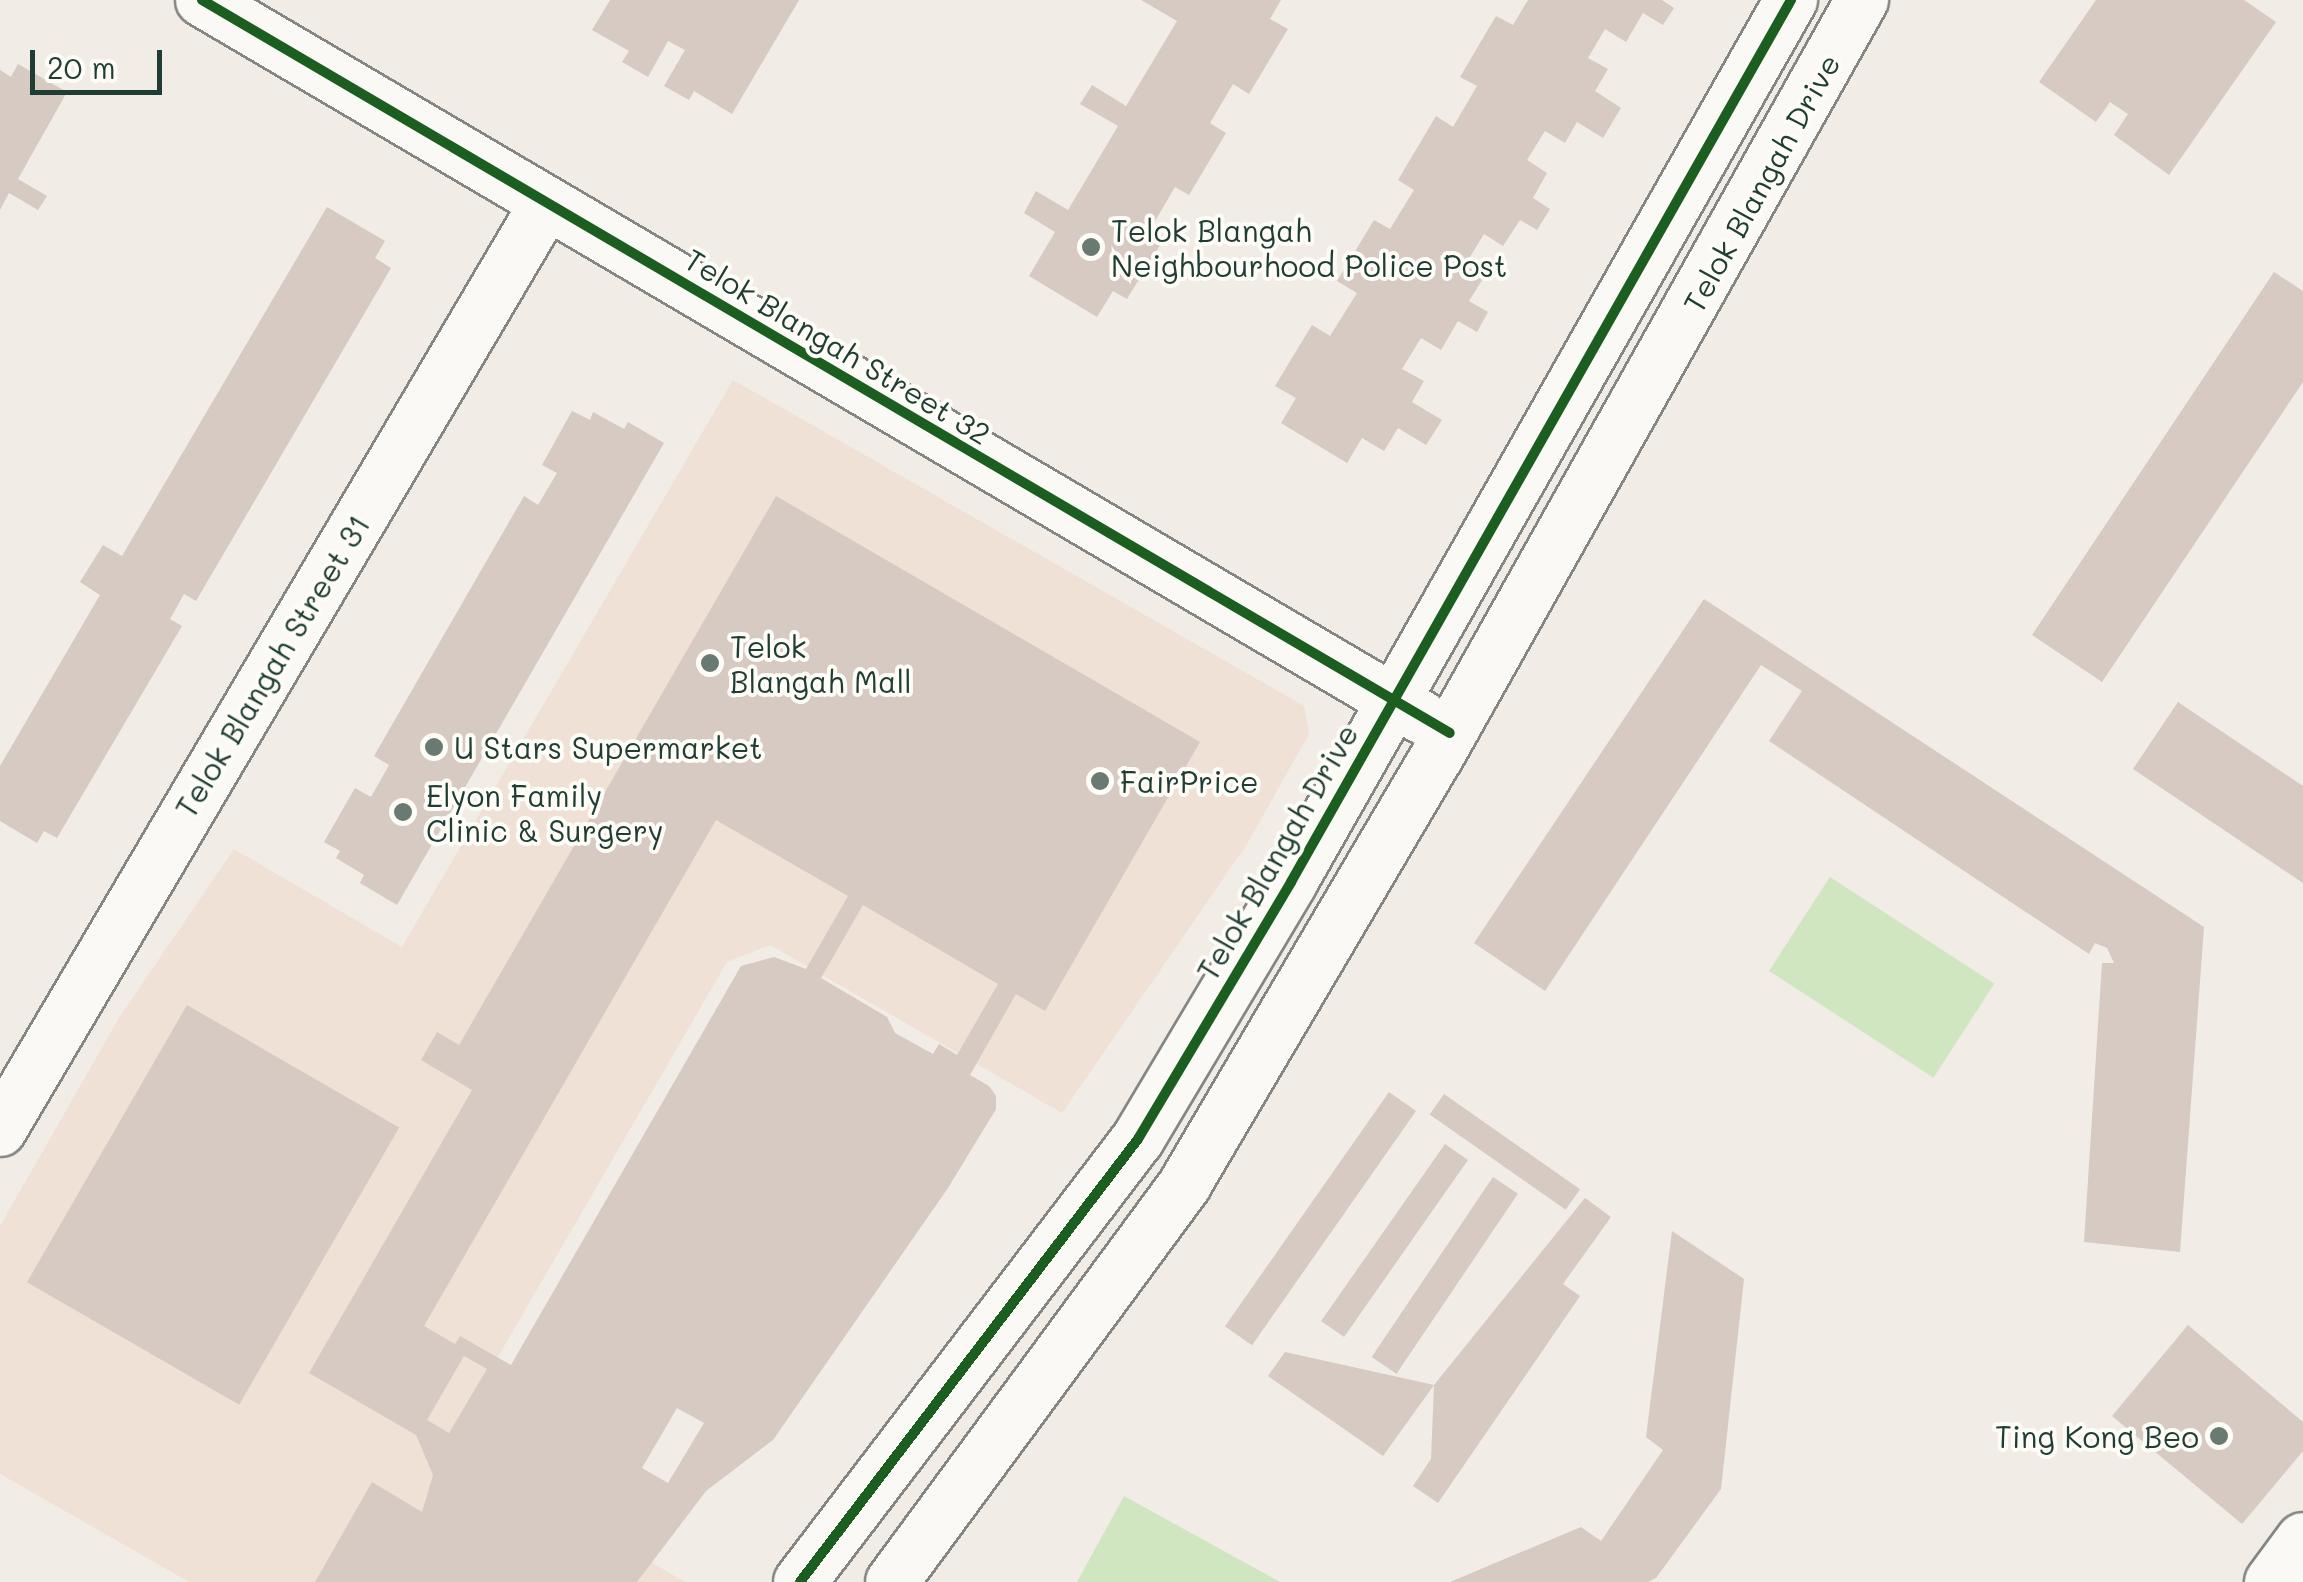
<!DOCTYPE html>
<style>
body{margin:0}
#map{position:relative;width:2303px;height:1582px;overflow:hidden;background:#f1ece6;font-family:Mali,sans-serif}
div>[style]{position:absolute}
.built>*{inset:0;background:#efe1d5}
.green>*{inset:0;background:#cfe6c0;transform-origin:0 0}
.building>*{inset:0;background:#d6cac2;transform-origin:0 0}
.roads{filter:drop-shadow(2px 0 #838682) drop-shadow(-2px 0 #838682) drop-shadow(0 2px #838682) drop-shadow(0 -2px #838682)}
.street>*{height:52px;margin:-26px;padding:0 26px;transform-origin:26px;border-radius:26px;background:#faf9f6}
.primary>*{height:55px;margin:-27.5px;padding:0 27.5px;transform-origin:27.5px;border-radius:27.5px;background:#faf9f6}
.cycleway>*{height:10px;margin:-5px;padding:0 5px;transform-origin:5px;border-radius:5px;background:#1b5e20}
.dots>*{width:28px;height:28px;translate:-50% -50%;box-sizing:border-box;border:5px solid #fdfcf7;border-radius:50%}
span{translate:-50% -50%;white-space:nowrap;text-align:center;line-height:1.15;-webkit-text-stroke:8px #fdfcf7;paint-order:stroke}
.street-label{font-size:30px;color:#1f3d34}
.poi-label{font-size:30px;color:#1f3d34}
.left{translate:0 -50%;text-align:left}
.right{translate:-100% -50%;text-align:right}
.scale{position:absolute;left:30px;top:50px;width:132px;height:45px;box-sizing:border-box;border:5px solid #1f3d34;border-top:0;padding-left:12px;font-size:30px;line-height:35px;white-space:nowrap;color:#1f3d34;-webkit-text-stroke:8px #fdfcf7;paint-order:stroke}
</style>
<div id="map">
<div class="built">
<div style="clip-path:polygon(733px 380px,1304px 706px,1309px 734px,1247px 844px,1062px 1113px,770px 945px,727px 962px,448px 1443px,685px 1582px,189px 1582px,0 1474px,0 1226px,119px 1018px,234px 849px,402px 947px)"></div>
</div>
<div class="green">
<div style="left:1830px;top:877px;width:196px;height:112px;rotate:33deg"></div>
<div style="clip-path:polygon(1124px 1496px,1280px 1582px,1077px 1582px)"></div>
</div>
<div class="building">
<div style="clip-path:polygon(610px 0,799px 0,732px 114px,694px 91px,689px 100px,664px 86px,685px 50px,668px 41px,648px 77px,622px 62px,629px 51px,592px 30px)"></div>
<div style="clip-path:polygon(1141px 0,1281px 0,1270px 19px,1288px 29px,1249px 94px,1233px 84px,1210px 123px,1226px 133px,1189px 195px,1175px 187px,1151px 228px,1165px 237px,1127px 299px,1113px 291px,1097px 317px,1029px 276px,1055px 232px,1024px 213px,1036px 191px,1068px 210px,1118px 126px,1080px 104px,1092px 85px,1126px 106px,1177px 21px)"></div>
<div style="clip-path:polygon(1528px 0,1662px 0,1674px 8px,1663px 25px,1643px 13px,1626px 42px,1605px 29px,1588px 58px,1608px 69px,1595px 91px,1621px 108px,1603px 138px,1577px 122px,1565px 143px,1545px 131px,1527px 160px,1547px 173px,1533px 198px,1550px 209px,1537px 230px,1520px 220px,1503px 246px,1484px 234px,1465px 265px,1484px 277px,1469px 301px,1488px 312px,1477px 332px,1458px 321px,1441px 350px,1421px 338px,1402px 369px,1424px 381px,1412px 402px,1442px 420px,1426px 445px,1398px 428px,1384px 451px,1362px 438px,1347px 463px,1281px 423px,1296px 398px,1275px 386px,1312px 325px,1330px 336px,1357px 293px,1337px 281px,1374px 220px,1390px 229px,1414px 190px,1398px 180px,1436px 116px,1453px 127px,1477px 86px,1460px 77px,1496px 16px,1513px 25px)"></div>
<div style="clip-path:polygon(2096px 0,2244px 0,2276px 22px,2169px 175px,2114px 135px,2128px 114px,2110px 102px,2096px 122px,2039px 82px)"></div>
<div style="clip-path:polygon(18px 64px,67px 92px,18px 179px,47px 196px,38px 210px,9px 193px,0 210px,0 70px,11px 77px)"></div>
<div style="clip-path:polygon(327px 207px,385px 241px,375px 258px,391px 268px,196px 601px,184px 594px,170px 619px,182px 626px,57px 838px,44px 831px,37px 843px,0 821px,0 766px,100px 595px,80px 582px,103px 545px,122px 556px)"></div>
<div style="clip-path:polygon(2274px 272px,2303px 291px,2303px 382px,2102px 682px,2032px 635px)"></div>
<div style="clip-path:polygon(572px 411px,590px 420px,593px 412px,624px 429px,628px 422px,664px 443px,397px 905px,360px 883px,364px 875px,336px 858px,340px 851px,324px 842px,355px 788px,371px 797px,389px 765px,374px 756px,524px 496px,538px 505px,557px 473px,542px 465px)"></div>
<div style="clip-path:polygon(evenodd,776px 496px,1200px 742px,1045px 1011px,1016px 994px,970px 1075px,989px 1086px,996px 1096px,996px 1109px,948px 1188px,773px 1440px,706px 1491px,637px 1582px,315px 1582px,372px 1482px,422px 1512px,433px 1475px,416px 1435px,309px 1373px,472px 1090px,421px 1060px,437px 1032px,459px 1045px,776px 496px,716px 820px,848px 896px,806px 969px,774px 957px,741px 966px,511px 1365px,460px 1336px,455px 1344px,424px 1326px,716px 820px,776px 496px,863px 905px,998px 984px,957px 1055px,939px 1044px,933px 1054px,895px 1033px,887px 1017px,821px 978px,863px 905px,776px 496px,464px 1356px,487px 1369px,449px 1433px,427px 1420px,464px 1356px,776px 496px,677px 1408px,704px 1423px,668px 1483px,642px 1468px,677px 1408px)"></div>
<div style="clip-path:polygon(1704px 599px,2204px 927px,2180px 1252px,2084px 1242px,2102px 963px,2114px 963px,2107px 948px,2095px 943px,2089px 954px,1769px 741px,1802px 691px,1761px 665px,1545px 991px,1474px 943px)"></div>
<div style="clip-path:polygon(2178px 702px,2303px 786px,2303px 883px,2133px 769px)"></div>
<div style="left:187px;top:1005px;width:245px;height:320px;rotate:30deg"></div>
<div style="left:1389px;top:1092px;width:33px;height:286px;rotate:35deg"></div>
<div style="left:1444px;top:1094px;width:166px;height:25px;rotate:35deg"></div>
<div style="left:1445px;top:1144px;width:28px;height:216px;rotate:35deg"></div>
<div style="left:1493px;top:1177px;width:30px;height:217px;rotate:34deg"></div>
<div style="clip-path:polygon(1585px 1198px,1611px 1217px,1563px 1284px,1580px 1296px,1438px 1503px,1413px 1486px,1431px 1459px,1434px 1385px)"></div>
<div style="clip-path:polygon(1672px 1231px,1744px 1279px,1721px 1489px,1656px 1578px,1648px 1582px,1450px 1582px,1581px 1527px,1601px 1541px,1663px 1450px,1646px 1437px)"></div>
<div style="clip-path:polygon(2188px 1325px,2303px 1422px,2303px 1451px,2242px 1524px,2112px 1416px)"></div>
<div style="clip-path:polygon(1285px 1352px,1434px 1385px,1383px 1456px,1268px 1376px)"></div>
</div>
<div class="roads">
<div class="street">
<div style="left:202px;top:0;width:1416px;rotate:30.46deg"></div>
<div style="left:0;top:1130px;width:1075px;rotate:-59.48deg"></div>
<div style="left:800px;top:1582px;width:557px;rotate:-52.66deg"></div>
<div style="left:1138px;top:1139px;width:299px;rotate:-59.2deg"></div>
<div style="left:1291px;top:882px;width:1014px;rotate:-60.45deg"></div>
<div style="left:892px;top:1582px;width:494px;rotate:-53.6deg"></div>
<div style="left:1185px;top:1184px;width:498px;rotate:-59.5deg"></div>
<div style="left:1438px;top:755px;width:866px;rotate:-60.68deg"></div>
</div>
<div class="primary">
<div style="left:2272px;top:1582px;width:52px;rotate:-53.6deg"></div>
</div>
</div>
<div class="cycleway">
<div style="left:202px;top:0;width:1447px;rotate:30.43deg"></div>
<div style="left:800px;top:1582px;width:557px;rotate:-52.66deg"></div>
<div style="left:1138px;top:1139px;width:299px;rotate:-59.2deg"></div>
<div style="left:1291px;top:882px;width:1014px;rotate:-60.45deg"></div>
</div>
<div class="dots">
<div style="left:1091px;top:247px;background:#687a72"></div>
<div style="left:710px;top:663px;background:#687a72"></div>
<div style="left:434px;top:747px;background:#687a72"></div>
<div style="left:1100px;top:781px;background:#687a72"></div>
<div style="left:403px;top:812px;background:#687a72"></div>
<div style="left:2219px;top:1436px;background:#687a72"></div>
</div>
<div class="street-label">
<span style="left:1761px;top:183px;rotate:-61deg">Telok Blangah Drive</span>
<span style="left:838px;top:346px;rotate:31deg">Telok Blangah Street 32</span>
<span style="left:272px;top:666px;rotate:-59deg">Telok Blangah Street 31</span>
<span style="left:1277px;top:852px;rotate:-60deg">Telok Blangah Drive</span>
</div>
<div class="poi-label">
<span class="left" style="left:1111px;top:247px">Telok Blangah<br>Neighbourhood Police Post</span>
<span class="left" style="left:730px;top:663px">Telok<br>Blangah Mall</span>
<span class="left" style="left:454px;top:747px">U Stars Supermarket</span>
<span class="left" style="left:1120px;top:781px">FairPrice</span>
<span class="left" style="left:426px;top:812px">Elyon Family<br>Clinic &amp; Surgery</span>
<span class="right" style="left:2199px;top:1436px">Ting Kong Beo</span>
</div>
<div class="scale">20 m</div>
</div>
